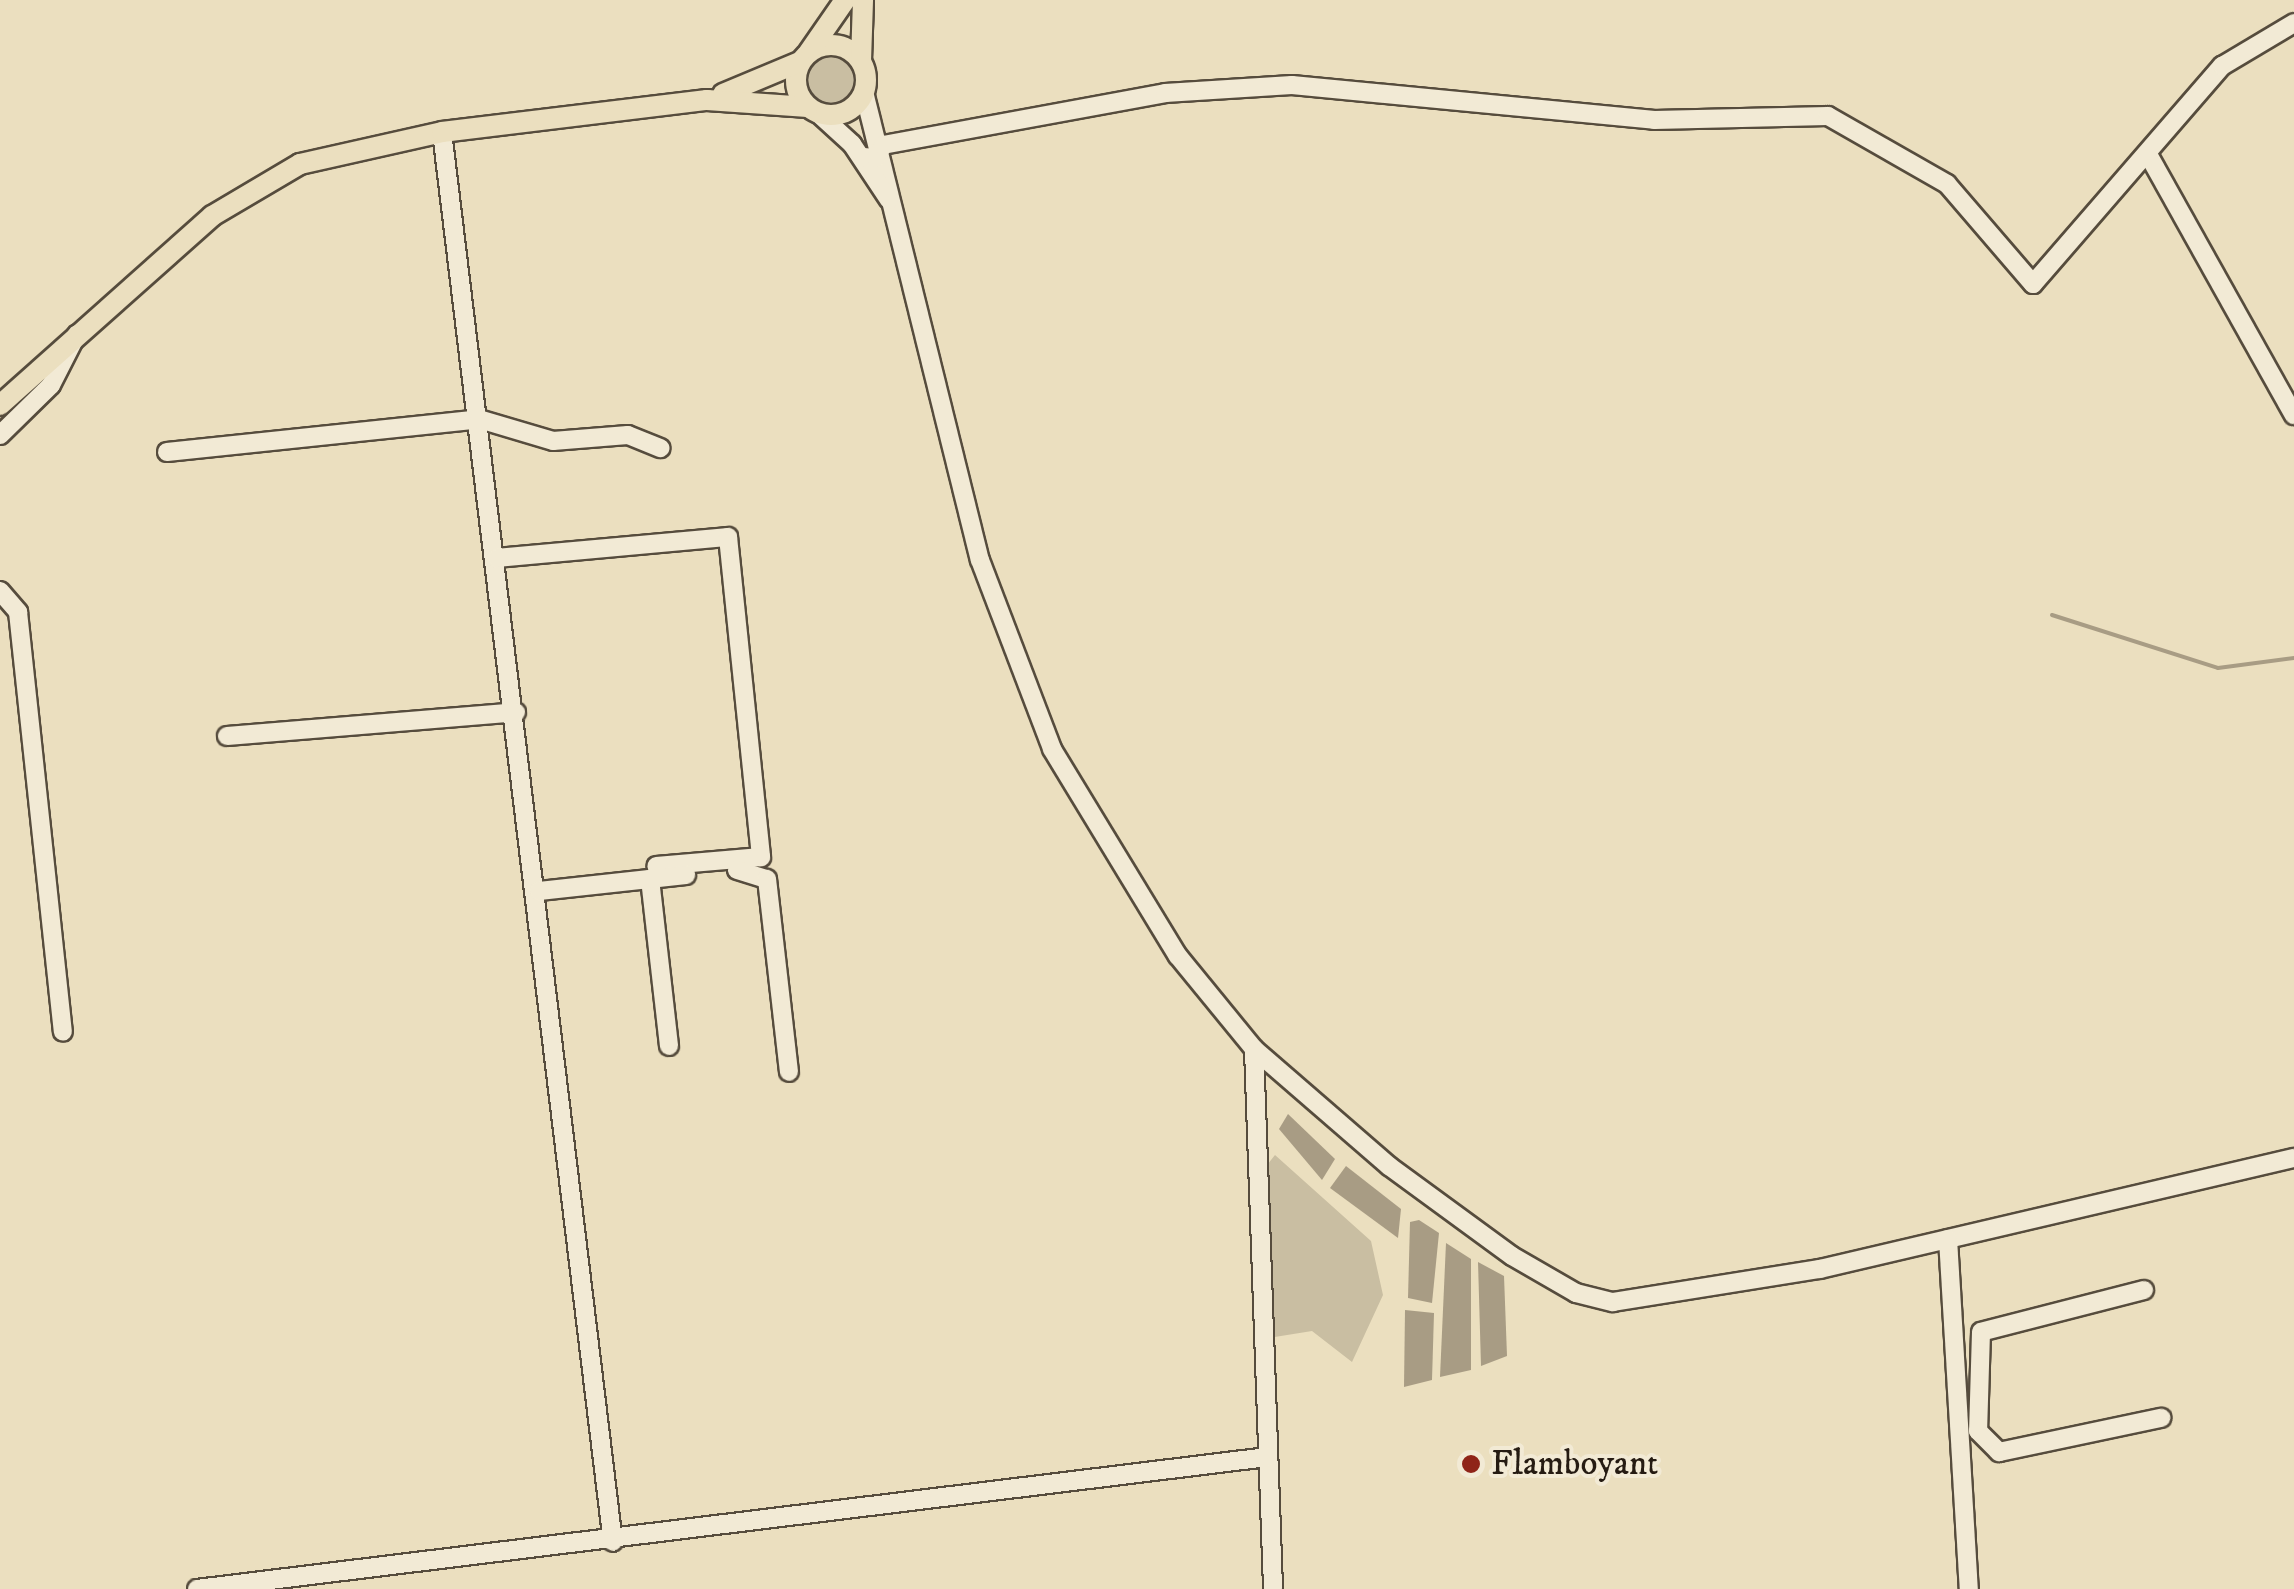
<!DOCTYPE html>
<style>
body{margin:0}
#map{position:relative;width:2294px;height:1589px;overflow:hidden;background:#ebdfbf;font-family:"IM FELL DW Pica",serif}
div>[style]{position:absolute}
.green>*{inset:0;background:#c9bea2}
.round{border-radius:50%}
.water>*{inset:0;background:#a89c84}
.stream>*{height:4px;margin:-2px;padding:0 2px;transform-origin:2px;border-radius:2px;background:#a89c84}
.roads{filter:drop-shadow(2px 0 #564c3d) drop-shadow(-2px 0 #564c3d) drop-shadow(0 2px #564c3d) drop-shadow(0 -2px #564c3d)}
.minor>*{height:18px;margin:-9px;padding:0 9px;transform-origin:9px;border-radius:9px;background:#f2ead5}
.major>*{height:20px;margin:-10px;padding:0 10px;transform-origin:10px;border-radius:10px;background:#ebdfbf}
.major>.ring{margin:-10px;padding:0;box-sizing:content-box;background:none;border:20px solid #ebdfbf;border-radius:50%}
.dots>*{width:28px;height:28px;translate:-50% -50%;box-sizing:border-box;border:5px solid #f2ead5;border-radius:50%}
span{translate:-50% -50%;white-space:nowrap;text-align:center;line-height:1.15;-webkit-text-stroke:8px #f2ead5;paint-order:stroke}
.poi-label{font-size:35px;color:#251b12}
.left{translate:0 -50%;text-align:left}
</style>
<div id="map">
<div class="green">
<div class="round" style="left:802px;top:52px;width:58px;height:58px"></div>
<div style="clip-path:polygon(1275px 1155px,1371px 1241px,1383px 1295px,1352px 1362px,1312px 1331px,1269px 1338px,1260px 1174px)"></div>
</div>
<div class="water">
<div style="clip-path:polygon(1288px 1114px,1335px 1159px,1322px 1180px,1279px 1129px)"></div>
<div style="clip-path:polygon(1346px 1166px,1401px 1209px,1398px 1238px,1330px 1188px)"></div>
<div style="clip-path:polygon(1419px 1220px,1439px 1233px,1432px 1303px,1408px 1298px,1410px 1222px)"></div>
<div style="clip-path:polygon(1446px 1243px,1471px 1259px,1471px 1370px,1440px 1377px)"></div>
<div style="clip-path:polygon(1478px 1262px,1504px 1276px,1507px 1356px,1481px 1366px)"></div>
<div style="clip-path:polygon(1405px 1310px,1434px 1313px,1432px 1380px,1404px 1387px)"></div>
</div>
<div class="stream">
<div style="left:2052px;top:615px;width:174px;rotate:17.7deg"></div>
<div style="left:2218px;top:668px;width:77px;rotate:-7.5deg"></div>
</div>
<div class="roads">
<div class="minor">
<div style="left:864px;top:92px;width:482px;rotate:76.1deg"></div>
<div style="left:980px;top:560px;width:202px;rotate:69.1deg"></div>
<div style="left:1052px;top:749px;width:242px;rotate:58.7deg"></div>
<div style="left:1178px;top:956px;width:120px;rotate:50.7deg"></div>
<div style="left:1254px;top:1049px;width:179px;rotate:40.9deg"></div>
<div style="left:1389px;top:1166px;width:152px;rotate:36.2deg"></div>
<div style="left:1512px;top:1256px;width:74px;rotate:30deg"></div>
<div style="left:1576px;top:1293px;width:38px;rotate:14deg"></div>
<div style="left:1613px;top:1302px;width:210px;rotate:-9.1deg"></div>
<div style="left:1820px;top:1269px;width:487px;rotate:-13.2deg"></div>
<div style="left:818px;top:113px;width:46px;rotate:42.4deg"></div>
<div style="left:852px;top:144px;width:67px;rotate:56.5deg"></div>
<div style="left:442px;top:132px;width:1420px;rotate:83.09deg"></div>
<div style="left:2149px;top:156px;width:297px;rotate:60.8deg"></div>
<div style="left:863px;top:157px;width:13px;rotate:4deg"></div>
<div style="left:876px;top:158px;width:15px;rotate:-62deg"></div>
<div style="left:883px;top:145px;width:287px;rotate:-10.4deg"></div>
<div style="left:1165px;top:93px;width:127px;rotate:-3.6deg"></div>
<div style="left:1292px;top:85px;width:364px;rotate:5.5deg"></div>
<div style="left:1654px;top:120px;width:174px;rotate:-1.3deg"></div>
<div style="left:1828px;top:116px;width:137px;rotate:29.7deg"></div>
<div style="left:1947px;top:184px;width:132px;rotate:49.3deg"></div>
<div style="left:2033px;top:284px;width:289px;rotate:-49.1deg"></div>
<div style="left:2222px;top:66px;width:84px;rotate:-30.8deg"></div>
<div style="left:0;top:435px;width:71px;rotate:-44.4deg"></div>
<div style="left:51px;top:385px;width:57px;rotate:-63deg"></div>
<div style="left:167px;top:452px;width:314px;rotate:-6deg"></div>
<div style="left:479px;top:419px;width:77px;rotate:16.6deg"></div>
<div style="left:553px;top:441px;width:75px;rotate:-4.6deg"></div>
<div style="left:628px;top:435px;width:35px;rotate:22deg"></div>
<div style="left:497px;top:558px;width:232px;rotate:-5.2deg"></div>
<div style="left:728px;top:537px;width:322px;rotate:84.1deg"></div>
<div style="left:761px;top:857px;width:105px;rotate:175.1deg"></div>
<div style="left:0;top:591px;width:28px;rotate:49deg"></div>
<div style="left:18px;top:612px;width:422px;rotate:83.9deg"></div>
<div style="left:227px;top:736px;width:290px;rotate:-4.7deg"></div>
<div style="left:737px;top:870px;width:31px;rotate:17deg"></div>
<div style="left:767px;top:879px;width:194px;rotate:83.5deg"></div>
<div style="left:650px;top:879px;width:168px;rotate:83.5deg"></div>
<div style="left:539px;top:891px;width:148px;rotate:-6.2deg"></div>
<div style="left:1254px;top:1049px;width:540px;rotate:87.98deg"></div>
<div style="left:1948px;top:1239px;width:351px;rotate:86.6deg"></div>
<div style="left:2144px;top:1290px;width:168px;rotate:165.6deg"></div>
<div style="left:1981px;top:1332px;width:99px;rotate:91.7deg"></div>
<div style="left:1978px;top:1431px;width:30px;rotate:45deg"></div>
<div style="left:1999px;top:1452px;width:166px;rotate:-11.9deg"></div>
<div style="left:197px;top:1589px;width:1079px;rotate:-7.03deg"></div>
</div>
<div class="major">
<div class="ring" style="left:796px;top:45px;width:50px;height:50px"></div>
<div style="left:809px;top:52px;width:63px;rotate:-55.3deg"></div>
<div style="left:861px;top:61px;width:61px;rotate:-88.1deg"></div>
<div style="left:723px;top:94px;width:83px;rotate:-22.6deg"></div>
<div style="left:0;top:405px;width:284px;rotate:-41.7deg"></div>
<div style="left:212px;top:216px;width:102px;rotate:-30.6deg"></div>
<div style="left:300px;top:164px;width:146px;rotate:-12.7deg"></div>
<div style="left:442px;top:132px;width:267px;rotate:-6.9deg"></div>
<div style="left:707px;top:100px;width:101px;rotate:4deg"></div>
</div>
</div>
<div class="dots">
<div style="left:1471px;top:1464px;background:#8f2418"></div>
</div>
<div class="poi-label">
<span class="left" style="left:1491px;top:1464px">Flamboyant</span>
</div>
</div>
